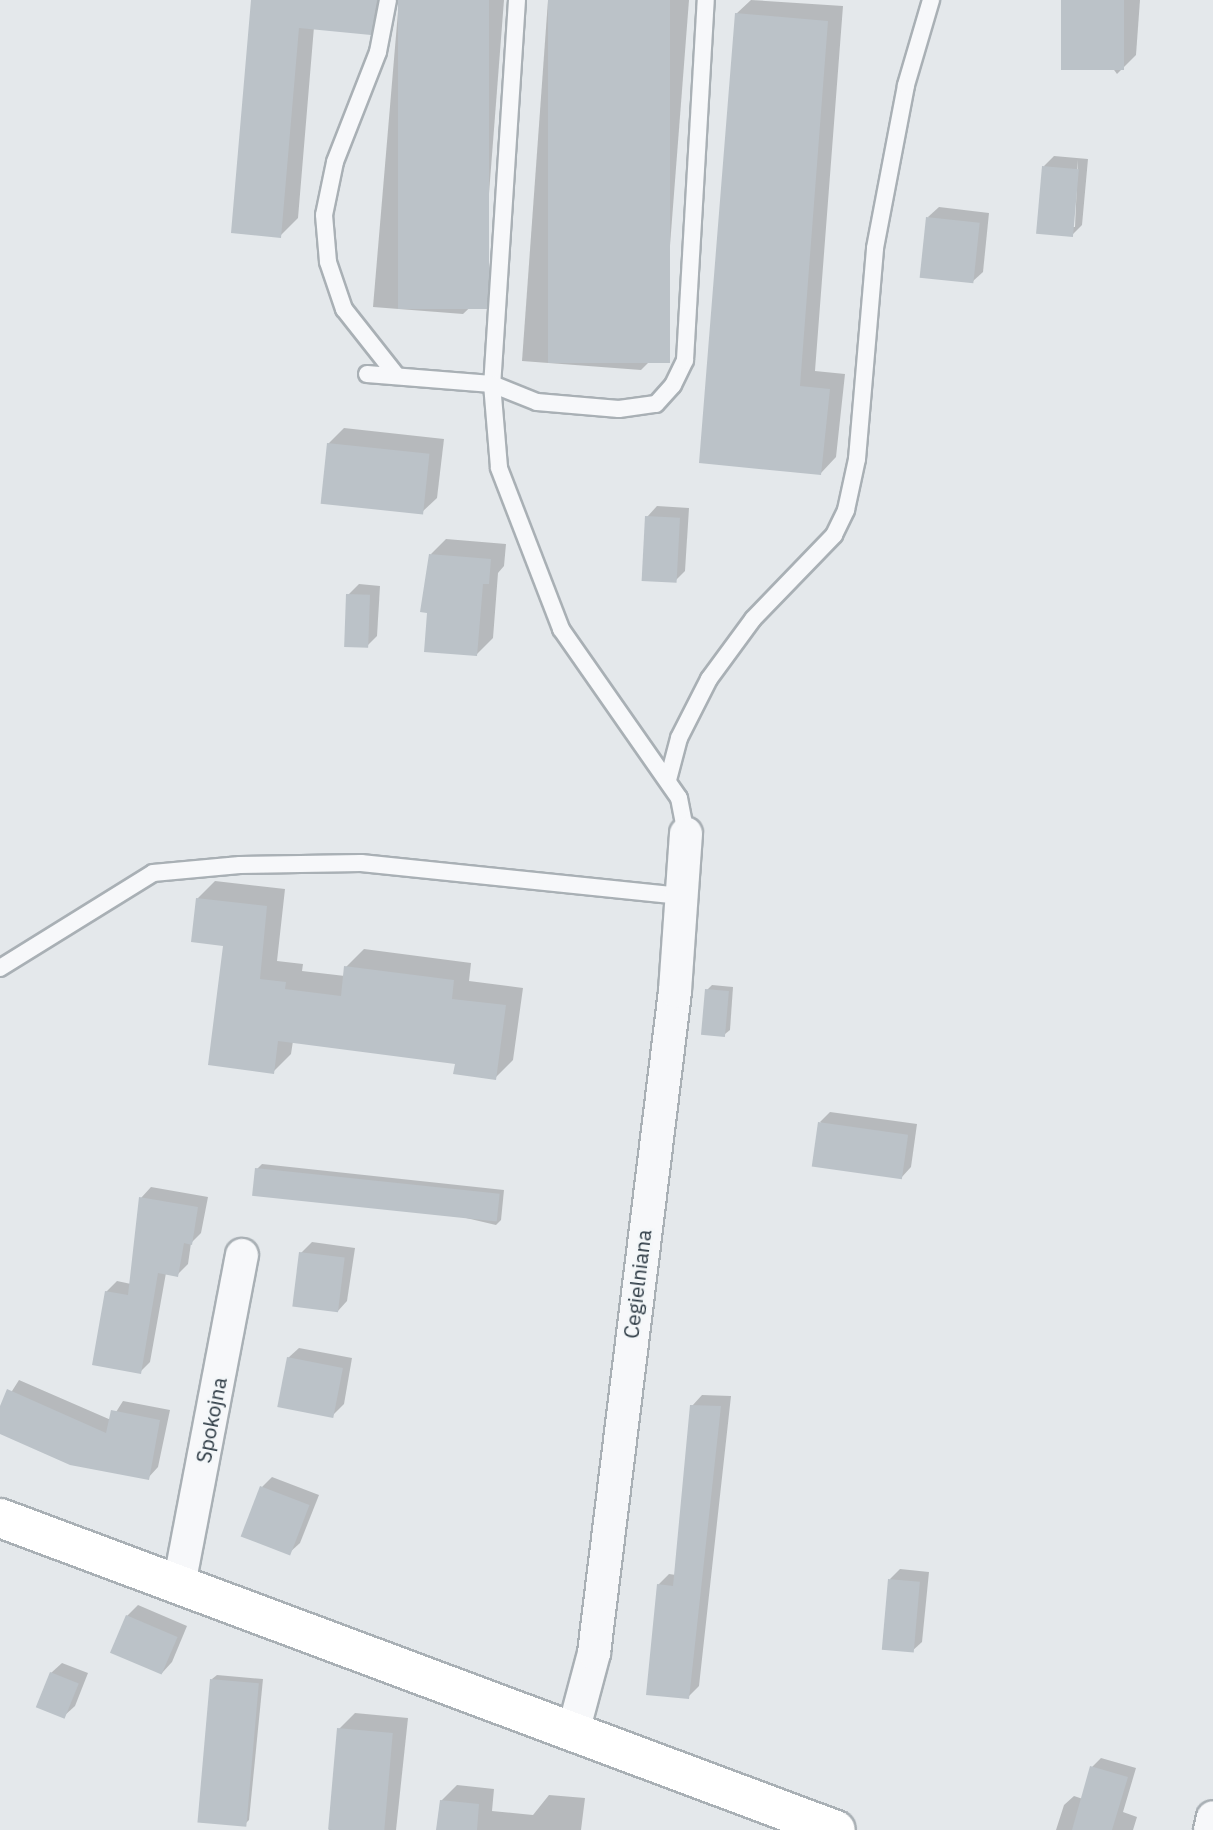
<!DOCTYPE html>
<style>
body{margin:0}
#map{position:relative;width:1213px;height:1830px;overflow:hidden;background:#e4e8eb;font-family:"IBM Plex Sans",sans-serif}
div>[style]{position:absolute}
.shadow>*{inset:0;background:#0003}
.building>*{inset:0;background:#bbc2c8;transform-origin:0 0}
.roads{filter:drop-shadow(2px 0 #a9b0b5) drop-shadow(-2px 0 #a9b0b5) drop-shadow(0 2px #a9b0b5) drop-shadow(0 -2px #a9b0b5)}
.lane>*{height:16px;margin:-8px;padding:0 8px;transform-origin:8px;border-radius:8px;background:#f7f8fa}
.street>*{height:32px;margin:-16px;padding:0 16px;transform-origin:16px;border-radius:16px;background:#f7f8fa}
.secondary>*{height:38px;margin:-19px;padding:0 19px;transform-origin:19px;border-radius:19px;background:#fff}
span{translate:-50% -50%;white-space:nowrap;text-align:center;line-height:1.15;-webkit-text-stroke:5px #f4f7f9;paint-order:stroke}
.street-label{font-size:21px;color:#2c3943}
</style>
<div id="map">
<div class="shadow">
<div style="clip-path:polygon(253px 0,391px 0,387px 16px,370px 33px,314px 27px,298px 218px,280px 236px)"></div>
<div style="clip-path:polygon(399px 0,504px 0,481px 297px,463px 314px,373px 307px)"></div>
<div style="clip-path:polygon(548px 0,689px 0,662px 349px,641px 370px,522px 361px)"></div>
<div style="clip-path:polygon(751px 0,843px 6px,815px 371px,845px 374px,836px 457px,821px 473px,700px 461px,736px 14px)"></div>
<div style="clip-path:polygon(1063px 0,1140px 0,1136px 55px,1117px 74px)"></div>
<div style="clip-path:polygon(evenodd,1054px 156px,1088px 159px,1082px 225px,1071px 236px,1044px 166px,1054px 156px,1078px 160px,1075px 227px,1071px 227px,1078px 160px)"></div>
<div style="clip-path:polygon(939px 207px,989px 213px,983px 272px,972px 282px,928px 217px)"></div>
<div style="clip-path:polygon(344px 428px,444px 439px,437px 498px,421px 513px,328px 444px)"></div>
<div style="clip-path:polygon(657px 506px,689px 508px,685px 571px,675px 581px,647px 517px)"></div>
<div style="clip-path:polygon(446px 539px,506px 544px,504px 566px,498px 573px,493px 638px,477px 654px,431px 554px)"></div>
<div style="clip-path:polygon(359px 584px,380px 586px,377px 636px,366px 647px,348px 595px)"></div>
<div style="clip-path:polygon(215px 881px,285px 889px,277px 961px,303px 964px,302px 971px,345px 976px,346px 967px,364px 949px,471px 963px,469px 981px,523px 988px,513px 1060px,495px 1078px,457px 1062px,293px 1041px,291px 1054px,273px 1072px,225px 944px,197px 899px)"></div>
<div style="clip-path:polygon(712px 985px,733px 987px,730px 1030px,725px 1034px,707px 990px)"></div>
<div style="clip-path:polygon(830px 1112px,917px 1124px,911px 1167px,901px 1178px,820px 1122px)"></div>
<div style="clip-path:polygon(262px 1164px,504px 1190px,501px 1220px,496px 1225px,257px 1169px)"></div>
<div style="clip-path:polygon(151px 1187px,208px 1197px,201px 1233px,191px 1243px,188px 1264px,177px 1275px,166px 1273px,150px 1362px,140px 1372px,106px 1292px,117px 1281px,131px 1284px,141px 1198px)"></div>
<div style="clip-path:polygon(312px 1242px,355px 1248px,347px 1301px,337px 1312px,301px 1253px)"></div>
<div style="clip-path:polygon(299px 1348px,352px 1358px,344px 1404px,333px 1415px,288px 1358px)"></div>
<div style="clip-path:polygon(19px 1380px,111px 1420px,123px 1401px,170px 1410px,158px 1467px,148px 1478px,0 1433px,0 1410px)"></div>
<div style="clip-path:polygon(702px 1395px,731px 1396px,699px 1686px,688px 1697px,658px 1585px,669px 1574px,676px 1575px,692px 1406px)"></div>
<div style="clip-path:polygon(272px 1477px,319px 1495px,300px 1543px,289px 1553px,262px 1487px)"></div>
<div style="clip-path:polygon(900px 1569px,929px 1572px,922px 1642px,911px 1652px,890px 1579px)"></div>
<div style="clip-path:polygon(138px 1605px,187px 1626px,172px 1662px,162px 1673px,127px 1616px)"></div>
<div style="clip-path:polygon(62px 1663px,88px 1673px,75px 1706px,64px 1716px,51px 1673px)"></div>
<div style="clip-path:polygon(217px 1675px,263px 1679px,249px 1820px,244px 1825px,212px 1679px)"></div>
<div style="clip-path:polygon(355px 1713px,408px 1718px,396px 1830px,329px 1830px,339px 1729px)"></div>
<div style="clip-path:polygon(1101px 1758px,1136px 1768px,1123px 1812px,1137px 1817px,1133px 1830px,1056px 1830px,1064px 1805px,1074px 1796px,1083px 1799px,1092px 1767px)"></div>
<div style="clip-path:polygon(457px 1785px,494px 1789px,492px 1811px,533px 1815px,549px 1795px,585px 1798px,581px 1830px,438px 1830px,441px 1801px)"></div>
</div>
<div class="building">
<div style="clip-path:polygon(251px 0,377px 0,371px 35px,299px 28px,281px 238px,231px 233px)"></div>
<div style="left:398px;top:0;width:91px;height:309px"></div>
<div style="left:548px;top:0;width:122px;height:363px"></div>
<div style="left:1061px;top:0;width:63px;height:70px"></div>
<div style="clip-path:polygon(735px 13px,828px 21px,800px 386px,830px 389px,821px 475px,699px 463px)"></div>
<div style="left:1042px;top:166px;width:37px;height:68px;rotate:5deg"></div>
<div style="left:926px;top:217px;width:54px;height:61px;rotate:6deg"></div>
<div style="left:327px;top:443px;width:103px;height:61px;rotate:6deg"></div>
<div style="left:645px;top:516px;width:35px;height:65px;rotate:3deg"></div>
<div style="clip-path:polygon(429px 554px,491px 559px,489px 584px,483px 584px,477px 656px,424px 652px,427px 613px,420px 612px)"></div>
<div style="left:346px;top:594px;width:24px;height:53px;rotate:2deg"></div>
<div style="clip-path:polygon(196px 898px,267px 906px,260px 979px,286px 982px,285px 989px,341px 996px,344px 966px,454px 980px,452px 999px,506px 1005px,496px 1080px,453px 1074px,455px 1064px,278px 1041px,274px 1074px,208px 1065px,223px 946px,191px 942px)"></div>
<div style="left:705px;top:989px;width:24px;height:46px;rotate:5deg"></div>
<div style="left:818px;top:1122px;width:91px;height:45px;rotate:8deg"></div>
<div style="left:255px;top:1168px;width:246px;height:28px;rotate:6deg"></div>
<div style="clip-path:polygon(139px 1197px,198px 1207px,192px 1245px,184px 1243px,178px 1277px,158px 1273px,141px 1374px,92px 1365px,105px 1291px,128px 1295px)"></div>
<div style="left:299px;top:1252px;width:46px;height:55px;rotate:7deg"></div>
<div style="left:287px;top:1357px;width:57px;height:51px;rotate:11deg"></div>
<div style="clip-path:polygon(7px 1389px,106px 1433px,111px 1410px,160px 1420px,149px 1480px,70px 1465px,0 1434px,0 1406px)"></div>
<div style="clip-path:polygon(690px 1405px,721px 1406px,689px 1699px,646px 1695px,657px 1584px,673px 1586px)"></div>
<div style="left:260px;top:1486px;width:53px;height:54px;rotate:21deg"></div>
<div style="left:888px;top:1579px;width:32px;height:71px;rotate:5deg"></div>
<div style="left:126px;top:1615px;width:56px;height:41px;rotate:23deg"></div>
<div style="left:50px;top:1672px;width:31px;height:38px;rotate:22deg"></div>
<div style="left:210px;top:1679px;width:49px;height:144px;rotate:5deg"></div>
<div style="left:337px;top:1728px;width:56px;height:102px;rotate:5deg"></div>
<div style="clip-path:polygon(1090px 1766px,1128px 1777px,1112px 1830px,1072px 1830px)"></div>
<div style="clip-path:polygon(440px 1800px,479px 1804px,477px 1830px,436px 1830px)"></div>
</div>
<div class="roads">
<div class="lane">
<div style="left:388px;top:0;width:53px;rotate:100.9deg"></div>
<div style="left:378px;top:52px;width:118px;rotate:111.4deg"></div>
<div style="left:335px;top:162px;width:54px;rotate:101.7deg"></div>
<div style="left:324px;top:215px;width:47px;rotate:85.1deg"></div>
<div style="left:328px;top:262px;width:50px;rotate:71.2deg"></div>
<div style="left:344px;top:309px;width:85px;rotate:51.7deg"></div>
<div style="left:517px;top:0;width:385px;rotate:93.7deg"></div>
<div style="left:492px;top:384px;width:84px;rotate:85.2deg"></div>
<div style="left:499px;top:468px;width:173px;rotate:68.9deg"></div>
<div style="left:561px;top:629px;width:206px;rotate:55.1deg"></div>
<div style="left:679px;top:798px;width:36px;rotate:79deg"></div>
<div style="left:367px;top:374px;width:125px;rotate:4.6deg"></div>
<div style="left:492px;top:384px;width:48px;rotate:21.8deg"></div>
<div style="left:537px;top:402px;width:82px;rotate:4.9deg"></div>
<div style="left:619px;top:409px;width:37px;rotate:-8deg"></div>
<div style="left:656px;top:404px;width:25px;rotate:-48deg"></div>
<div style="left:673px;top:385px;width:28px;rotate:-64deg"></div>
<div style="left:685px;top:360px;width:361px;rotate:-86.7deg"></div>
<div style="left:668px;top:780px;width:43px;rotate:-75.3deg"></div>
<div style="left:679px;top:738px;width:66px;rotate:-63deg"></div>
<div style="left:709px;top:679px;width:74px;rotate:-53.7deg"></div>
<div style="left:753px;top:619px;width:117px;rotate:-46deg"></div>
<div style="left:834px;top:535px;width:28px;rotate:-64deg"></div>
<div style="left:846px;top:510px;width:52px;rotate:-77.8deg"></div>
<div style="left:857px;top:459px;width:212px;rotate:-85.1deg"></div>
<div style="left:875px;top:248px;width:166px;rotate:-79.2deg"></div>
<div style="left:906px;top:85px;width:89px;rotate:-73.6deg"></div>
<div style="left:0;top:968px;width:180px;rotate:-31.8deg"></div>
<div style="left:153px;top:873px;width:87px;rotate:-5.3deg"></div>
<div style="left:240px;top:865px;width:121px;rotate:-0.9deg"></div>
<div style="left:361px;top:863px;width:324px;rotate:5.9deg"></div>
</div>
<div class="street">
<div style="left:179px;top:1585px;width:336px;rotate:-79.2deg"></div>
<div style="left:573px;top:1732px;width:82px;rotate:-75.1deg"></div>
<div style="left:594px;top:1653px;width:667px;rotate:-83.02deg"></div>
<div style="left:675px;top:991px;width:158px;rotate:-86deg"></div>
<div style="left:1210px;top:1830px;width:13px;rotate:-77deg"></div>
</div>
<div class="secondary">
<div style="left:0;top:1518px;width:892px;rotate:20.47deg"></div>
</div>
</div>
<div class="street-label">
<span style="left:637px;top:1284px;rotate:-83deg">Cegielniana</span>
<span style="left:211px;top:1420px;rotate:-79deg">Spokojna</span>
</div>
</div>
